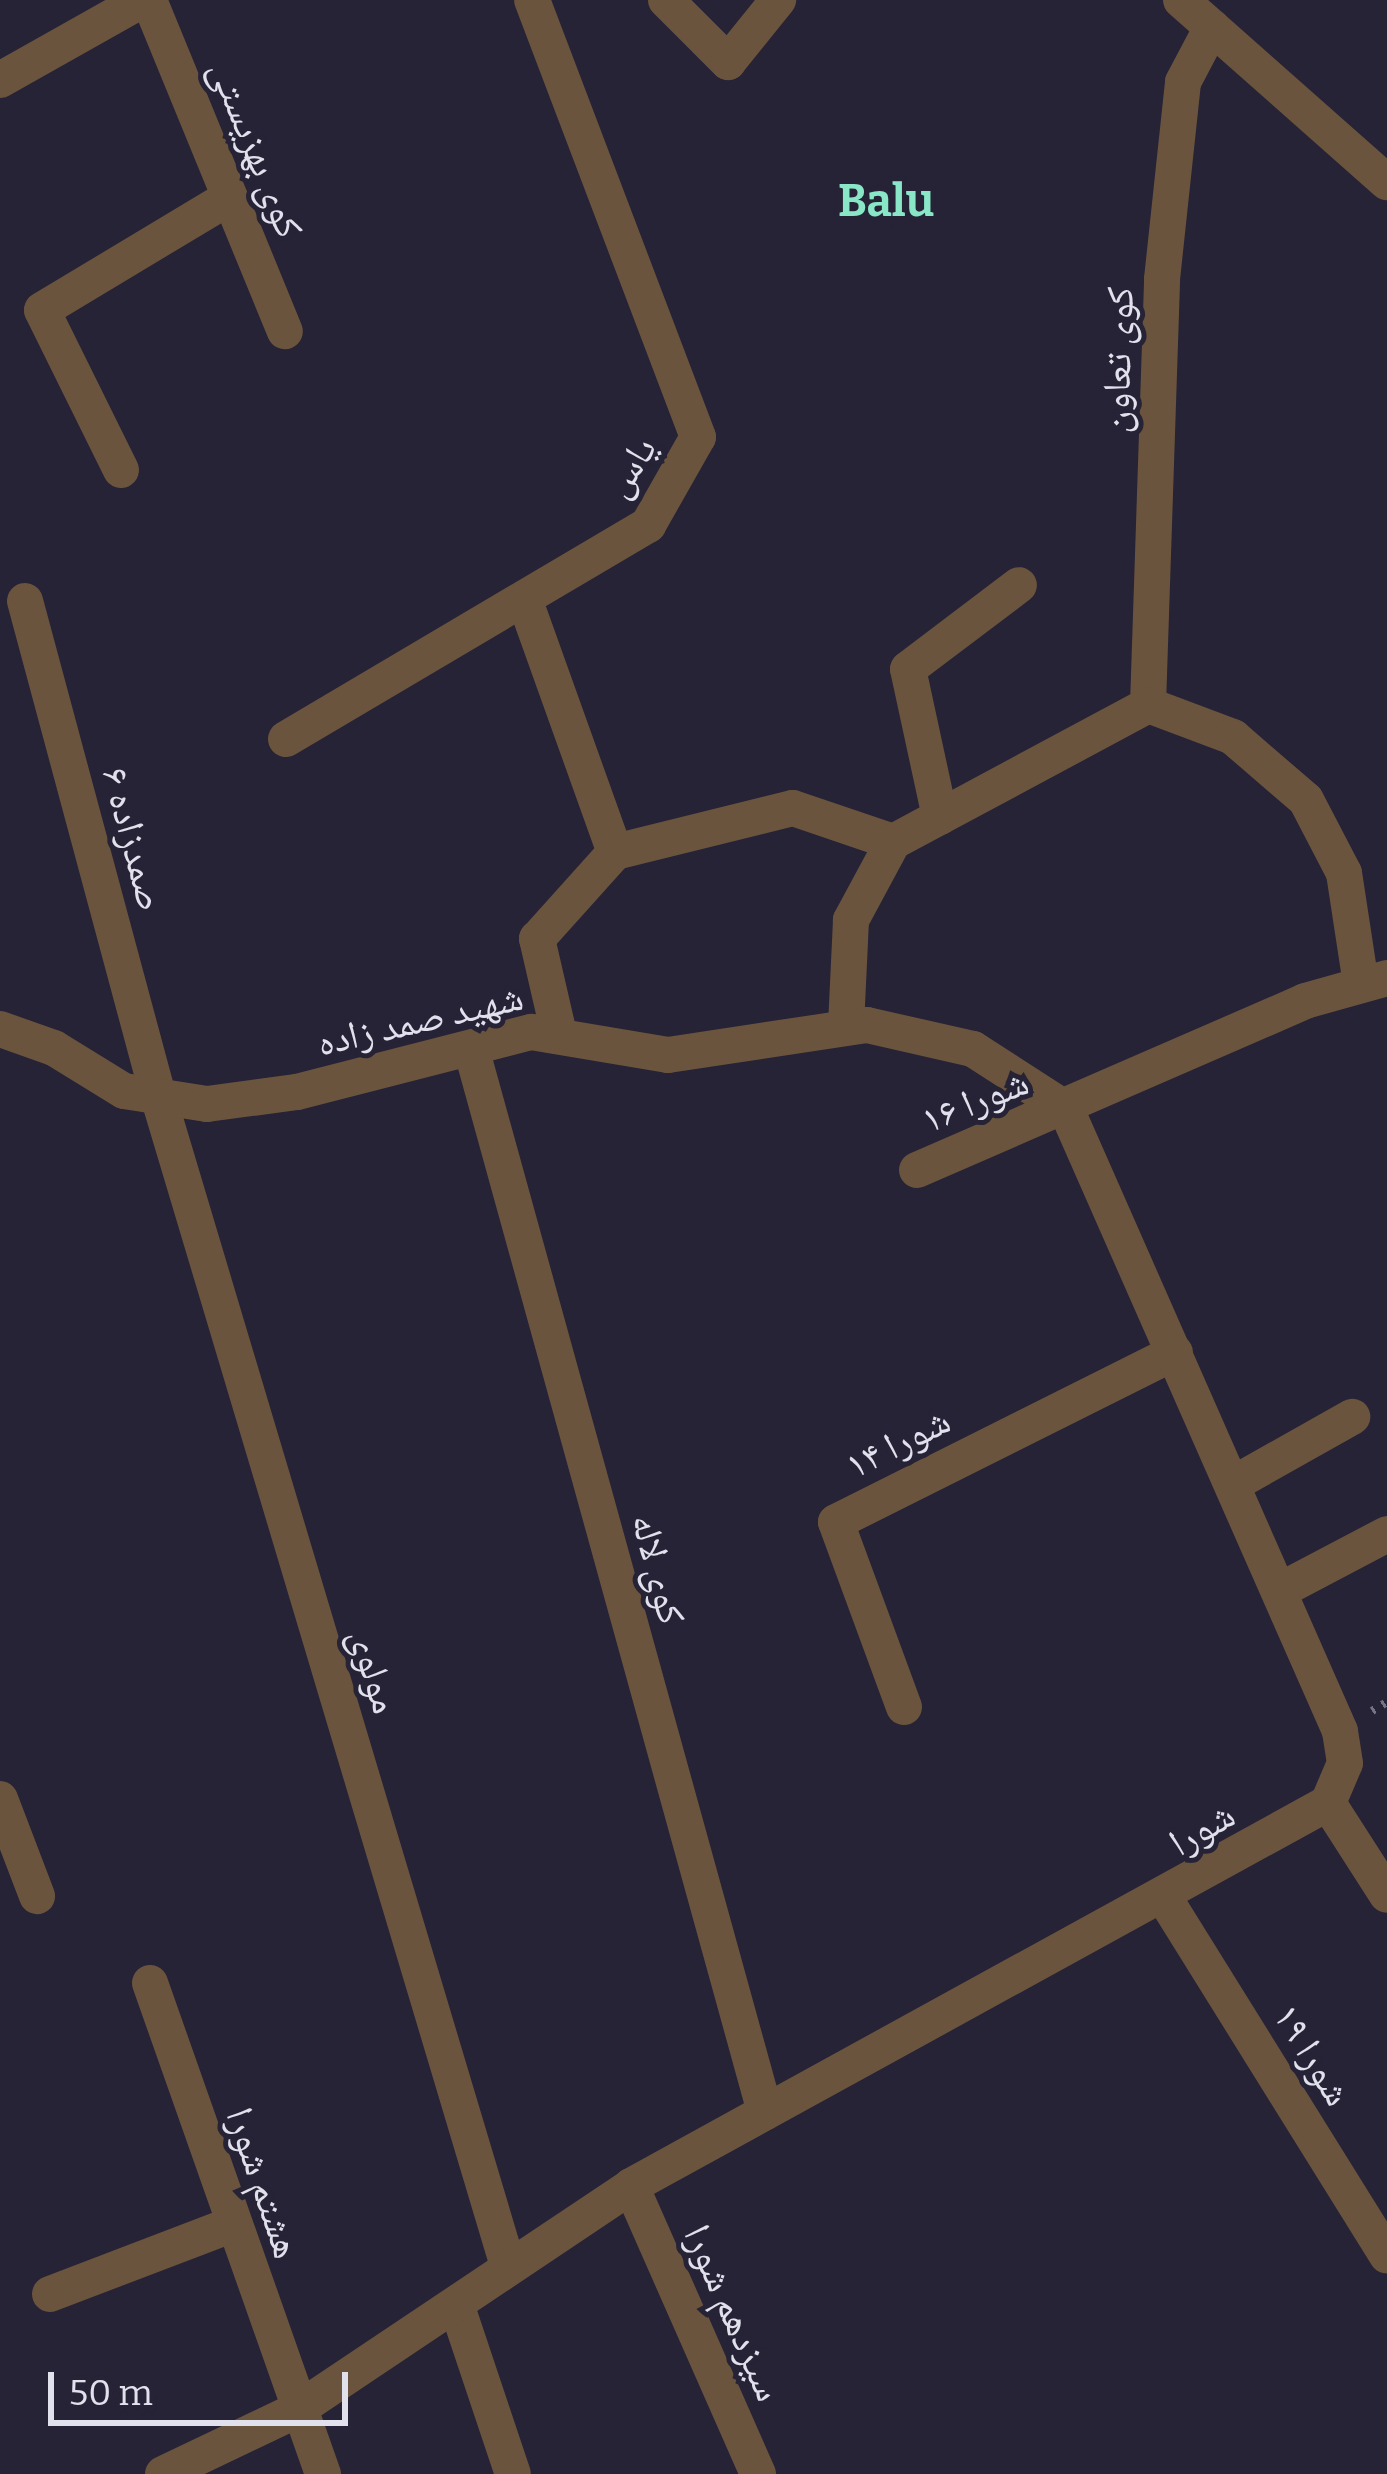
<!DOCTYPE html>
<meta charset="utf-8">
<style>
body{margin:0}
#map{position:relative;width:1387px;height:2474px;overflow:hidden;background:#262336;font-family:Bitter,"Noto Naskh Arabic",serif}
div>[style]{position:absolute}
.path>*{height:8px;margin-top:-4px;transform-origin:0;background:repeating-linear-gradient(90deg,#767384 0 3px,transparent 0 12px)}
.minor>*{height:36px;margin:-18px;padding:0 18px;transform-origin:18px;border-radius:18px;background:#6a543d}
span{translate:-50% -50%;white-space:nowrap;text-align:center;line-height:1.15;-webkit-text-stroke:10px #262336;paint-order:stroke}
.street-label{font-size:39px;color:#e1e0ed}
.quarter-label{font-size:45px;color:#89e7c8;font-weight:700}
.scale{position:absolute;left:48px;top:2372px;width:300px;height:54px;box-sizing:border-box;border:6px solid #e1e0ed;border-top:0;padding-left:15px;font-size:36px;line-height:42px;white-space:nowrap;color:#e1e0ed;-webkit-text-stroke:9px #262336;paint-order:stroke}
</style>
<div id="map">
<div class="path">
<div style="left:1372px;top:1711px;width:17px;rotate:-31deg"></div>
</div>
<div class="minor">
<div style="left:149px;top:0;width:358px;rotate:67.7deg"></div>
<div style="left:666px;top:0;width:88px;rotate:45deg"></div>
<div style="left:728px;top:62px;width:80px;rotate:-51.1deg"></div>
<div style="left:1181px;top:0;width:275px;rotate:41.5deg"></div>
<div style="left:0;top:80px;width:163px;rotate:-29.4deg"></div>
<div style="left:121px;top:470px;width:178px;rotate:-116.3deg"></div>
<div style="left:42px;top:310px;width:219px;rotate:-31deg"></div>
<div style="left:25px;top:601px;width:516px;rotate:74.94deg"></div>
<div style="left:159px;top:1099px;width:1218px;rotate:73.35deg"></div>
<div style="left:526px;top:604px;width:263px;rotate:70.3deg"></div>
<div style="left:615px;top:852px;width:183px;rotate:-13.9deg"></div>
<div style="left:793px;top:808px;width:106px;rotate:18.8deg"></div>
<div style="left:893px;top:842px;width:89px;rotate:118.3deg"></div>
<div style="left:851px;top:920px;width:107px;rotate:92.7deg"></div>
<div style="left:1148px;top:705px;width:426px;rotate:-88.1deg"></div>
<div style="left:1162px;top:279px;width:198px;rotate:-83.9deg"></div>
<div style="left:1183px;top:82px;width:62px;rotate:-62.2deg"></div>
<div style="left:286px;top:739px;width:421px;rotate:-30.6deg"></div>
<div style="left:648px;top:525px;width:101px;rotate:-60.4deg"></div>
<div style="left:698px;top:437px;width:467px;rotate:-110.8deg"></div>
<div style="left:940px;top:817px;width:151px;rotate:-102.2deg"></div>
<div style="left:908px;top:669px;width:139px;rotate:-37.1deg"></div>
<div style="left:893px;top:842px;width:289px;rotate:-28.2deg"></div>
<div style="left:1148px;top:705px;width:91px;rotate:20.6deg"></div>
<div style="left:1233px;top:737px;width:96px;rotate:40.8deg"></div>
<div style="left:1306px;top:800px;width:82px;rotate:62.5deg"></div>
<div style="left:1344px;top:873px;width:112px;rotate:81.3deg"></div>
<div style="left:0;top:1029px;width:57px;rotate:19.4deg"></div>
<div style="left:54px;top:1048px;width:82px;rotate:31.6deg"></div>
<div style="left:124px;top:1091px;width:84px;rotate:8.9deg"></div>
<div style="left:207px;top:1104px;width:91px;rotate:-7.6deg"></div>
<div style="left:297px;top:1092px;width:242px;rotate:-14.4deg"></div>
<div style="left:531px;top:1032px;width:139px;rotate:9.5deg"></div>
<div style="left:668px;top:1055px;width:201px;rotate:-8.6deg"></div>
<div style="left:867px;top:1025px;width:109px;rotate:12.8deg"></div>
<div style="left:973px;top:1049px;width:111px;rotate:32.8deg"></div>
<div style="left:559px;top:1034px;width:98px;rotate:-103deg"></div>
<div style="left:537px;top:939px;width:117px;rotate:-48.1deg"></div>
<div style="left:471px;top:1048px;width:1104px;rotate:74.55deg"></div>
<div style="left:917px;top:1170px;width:423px;rotate:-23.5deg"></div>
<div style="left:1305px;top:1001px;width:85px;rotate:-15.7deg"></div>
<div style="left:1233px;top:1484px;width:137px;rotate:-29.4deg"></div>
<div style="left:1279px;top:1591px;width:122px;rotate:-27.8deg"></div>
<div style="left:904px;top:1707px;width:197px;rotate:-110.2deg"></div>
<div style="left:836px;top:1522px;width:379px;rotate:-26.6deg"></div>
<div style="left:0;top:1799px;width:104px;rotate:69.1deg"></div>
<div style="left:1328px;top:1803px;width:109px;rotate:57.3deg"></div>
<div style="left:1165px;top:1899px;width:420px;rotate:58.1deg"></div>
<div style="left:150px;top:1983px;width:521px;rotate:70.59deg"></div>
<div style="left:631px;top:2186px;width:315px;rotate:66.2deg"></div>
<div style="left:50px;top:2294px;width:196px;rotate:-20.9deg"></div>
<div style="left:456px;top:2304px;width:179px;rotate:71.5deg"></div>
<div style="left:163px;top:2474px;width:148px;rotate:-25.5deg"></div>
<div style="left:297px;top:2410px;width:402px;rotate:-33.8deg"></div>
<div style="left:631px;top:2186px;width:795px;rotate:-28.79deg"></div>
<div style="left:1328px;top:1803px;width:43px;rotate:-67deg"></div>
<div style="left:1345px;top:1763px;width:32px;rotate:-99deg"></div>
<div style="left:1340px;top:1731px;width:680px;rotate:-113.77deg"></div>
</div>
<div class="street-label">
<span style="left:256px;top:149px;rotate:68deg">کوی بهزیستی</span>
<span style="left:1118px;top:360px;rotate:-88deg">کوی تعاون</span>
<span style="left:630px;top:467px;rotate:-57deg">یاس</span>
<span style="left:133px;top:839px;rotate:75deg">صمدزاده ۶</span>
<span style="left:420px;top:1020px;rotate:-13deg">شهید صمد زاده</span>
<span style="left:975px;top:1101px;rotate:-22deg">شورا ۱۶</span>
<span style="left:898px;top:1443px;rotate:-27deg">شورا ۱۴</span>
<span style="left:658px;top:1569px;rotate:75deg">کوی لاله</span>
<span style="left:374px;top:1671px;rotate:73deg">مولوی</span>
<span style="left:1202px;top:1829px;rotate:-31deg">شورا</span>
<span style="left:1312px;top:2055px;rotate:58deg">شورا ۱۹</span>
<span style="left:263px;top:2183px;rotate:71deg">هشتم شورا</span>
<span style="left:733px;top:2313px;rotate:66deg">سیزدهم شورا</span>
</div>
<div class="quarter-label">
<span style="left:886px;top:202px">Balu</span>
</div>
<div class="scale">50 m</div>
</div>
